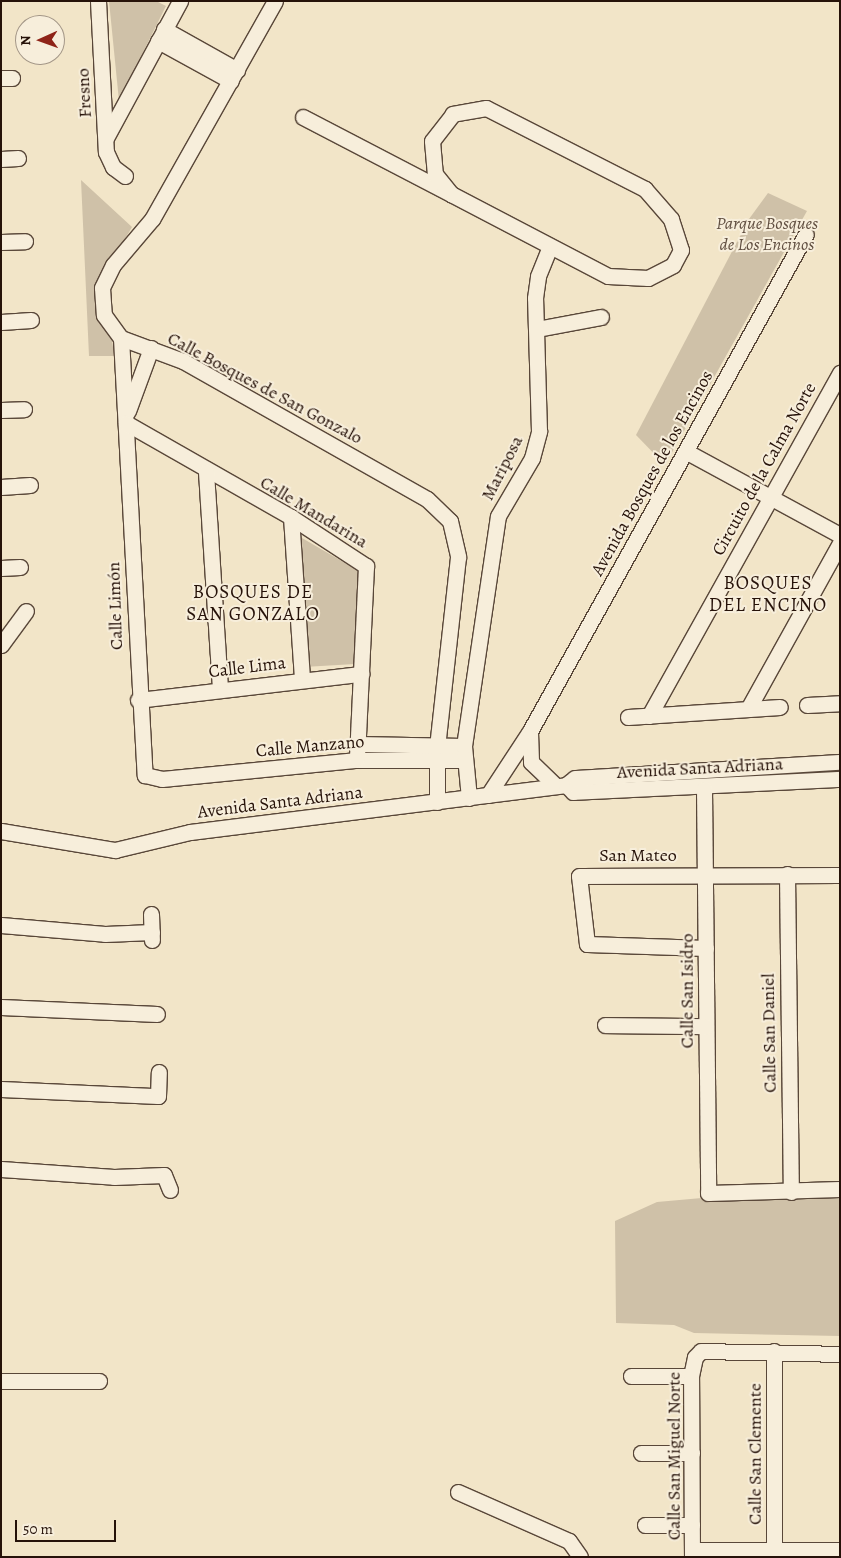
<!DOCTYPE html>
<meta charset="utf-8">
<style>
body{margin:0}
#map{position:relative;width:841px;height:1558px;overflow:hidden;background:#f2e5c8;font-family:Alegreya,serif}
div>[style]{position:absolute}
.green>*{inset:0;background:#cfc1a8}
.roads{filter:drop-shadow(1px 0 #594739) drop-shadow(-1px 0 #594739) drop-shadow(0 1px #594739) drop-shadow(0 -1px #594739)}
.minor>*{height:15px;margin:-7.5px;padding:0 7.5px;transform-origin:7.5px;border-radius:7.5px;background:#f7eedb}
span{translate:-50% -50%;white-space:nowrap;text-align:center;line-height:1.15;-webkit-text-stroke:4px #f7eedb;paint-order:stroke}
.street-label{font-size:18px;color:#261209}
.park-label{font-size:18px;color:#614f41;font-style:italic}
.neighbourhood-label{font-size:19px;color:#261209;letter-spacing:1px}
.frame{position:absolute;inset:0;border:2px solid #261209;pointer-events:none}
.north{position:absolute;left:15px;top:15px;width:50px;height:50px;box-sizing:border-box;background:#f7eedb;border:1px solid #a39687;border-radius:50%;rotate:268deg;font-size:14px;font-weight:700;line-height:20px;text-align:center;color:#261209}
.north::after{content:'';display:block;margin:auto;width:18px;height:22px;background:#8f2418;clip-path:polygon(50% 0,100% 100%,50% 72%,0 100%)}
.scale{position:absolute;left:15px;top:1520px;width:101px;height:22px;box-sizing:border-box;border:2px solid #261209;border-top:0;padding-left:6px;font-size:15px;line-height:18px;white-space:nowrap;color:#261209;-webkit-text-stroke:4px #f7eedb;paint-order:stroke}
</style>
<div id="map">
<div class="green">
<div style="clip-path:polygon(109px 1px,156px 1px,166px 6px,119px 101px)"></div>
<div style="clip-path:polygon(81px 180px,132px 227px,102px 278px,99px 314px,112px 339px,114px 356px,89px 356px)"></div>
<div style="clip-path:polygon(768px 193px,807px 211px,665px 465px,636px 435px,749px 219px)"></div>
<div style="clip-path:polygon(302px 538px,364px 574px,355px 664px,304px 667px)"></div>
<div style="clip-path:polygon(713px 1197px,840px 1198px,840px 1336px,694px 1333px,674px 1325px,616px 1323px,615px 1221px,657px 1202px)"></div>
</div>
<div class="roads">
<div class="minor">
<div style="left:98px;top:1px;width:151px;rotate:87deg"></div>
<div style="left:106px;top:152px;width:17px;rotate:65deg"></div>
<div style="left:113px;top:167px;width:15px;rotate:37deg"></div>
<div style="left:275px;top:1px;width:250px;rotate:119.4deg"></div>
<div style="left:152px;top:219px;width:60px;rotate:130.3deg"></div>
<div style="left:113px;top:265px;width:25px;rotate:116deg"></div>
<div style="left:102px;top:288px;width:27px;rotate:86deg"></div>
<div style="left:104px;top:315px;width:29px;rotate:54deg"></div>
<div style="left:121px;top:338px;width:66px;rotate:20.4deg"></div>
<div style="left:183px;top:361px;width:280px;rotate:29.5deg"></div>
<div style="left:427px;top:499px;width:32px;rotate:44deg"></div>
<div style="left:450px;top:521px;width:37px;rotate:77deg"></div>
<div style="left:458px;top:557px;width:192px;rotate:96.3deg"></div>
<div style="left:437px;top:748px;width:54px;rotate:90deg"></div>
<div style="left:164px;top:29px;width:84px;rotate:29.3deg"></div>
<div style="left:158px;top:41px;width:83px;rotate:28.7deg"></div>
<div style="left:1px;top:78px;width:11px"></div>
<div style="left:303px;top:117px;width:167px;rotate:27.5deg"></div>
<div style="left:451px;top:194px;width:177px;rotate:27.6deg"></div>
<div style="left:608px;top:276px;width:40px;rotate:2.9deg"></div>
<div style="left:648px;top:278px;width:28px;rotate:-27deg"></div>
<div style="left:673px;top:265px;width:17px;rotate:-62deg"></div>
<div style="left:681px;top:250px;width:33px;rotate:-108deg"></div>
<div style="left:671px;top:219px;width:40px;rotate:-131deg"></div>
<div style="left:645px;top:189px;width:178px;rotate:-153deg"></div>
<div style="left:486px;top:108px;width:34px;rotate:170deg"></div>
<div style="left:453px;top:114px;width:34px;rotate:128deg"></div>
<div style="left:432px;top:141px;width:33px;rotate:85deg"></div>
<div style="left:435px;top:174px;width:26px;rotate:51deg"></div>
<div style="left:106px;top:138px;width:156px;rotate:-61.6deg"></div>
<div style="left:1px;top:159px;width:17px;rotate:-3deg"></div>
<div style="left:1px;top:242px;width:24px;rotate:-2deg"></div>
<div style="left:1px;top:322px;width:30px;rotate:-4deg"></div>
<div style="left:537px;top:329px;width:65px;rotate:-10.6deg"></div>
<div style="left:121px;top:338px;width:438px;rotate:86.9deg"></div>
<div style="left:145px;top:775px;width:17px;rotate:13deg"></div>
<div style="left:162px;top:779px;width:196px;rotate:-5.6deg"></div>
<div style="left:357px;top:760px;width:106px"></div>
<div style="left:1px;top:410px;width:23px;rotate:-2deg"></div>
<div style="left:128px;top:411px;width:67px;rotate:-69.9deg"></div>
<div style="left:126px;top:423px;width:190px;rotate:29.7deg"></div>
<div style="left:291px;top:517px;width:90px;rotate:33.2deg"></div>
<div style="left:366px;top:566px;width:194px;rotate:92.7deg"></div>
<div style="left:687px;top:452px;width:174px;rotate:28.5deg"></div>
<div style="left:206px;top:472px;width:217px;rotate:86.3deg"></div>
<div style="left:1px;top:487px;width:29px;rotate:-4deg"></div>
<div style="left:291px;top:517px;width:163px;rotate:86.1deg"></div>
<div style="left:1px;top:568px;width:19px;rotate:-3deg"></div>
<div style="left:1px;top:645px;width:42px;rotate:-53.7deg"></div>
<div style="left:138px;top:700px;width:225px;rotate:-6.7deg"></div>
<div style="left:807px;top:705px;width:33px;rotate:-3deg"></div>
<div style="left:748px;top:709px;width:190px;rotate:-61deg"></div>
<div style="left:649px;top:716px;width:393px;rotate:-60.9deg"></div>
<div style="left:628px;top:717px;width:152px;rotate:-3.8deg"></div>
<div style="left:530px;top:732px;width:30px;rotate:88deg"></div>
<div style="left:531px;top:762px;width:32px;rotate:44deg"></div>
<div style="left:357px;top:744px;width:107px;rotate:1.1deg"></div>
<div style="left:566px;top:785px;width:10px;rotate:45deg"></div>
<div style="left:573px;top:792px;width:267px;rotate:-2.8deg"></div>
<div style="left:704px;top:789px;width:404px;rotate:89.4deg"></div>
<div style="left:708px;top:1193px;width:132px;rotate:-1.7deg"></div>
<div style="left:488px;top:795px;width:77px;rotate:-56.7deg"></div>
<div style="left:530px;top:731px;width:568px;rotate:-60.96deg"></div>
<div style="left:469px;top:798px;width:52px;rotate:-95.5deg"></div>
<div style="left:464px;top:746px;width:232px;rotate:-81.6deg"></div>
<div style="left:498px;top:516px;width:67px;rotate:-59.6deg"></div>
<div style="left:532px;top:458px;width:28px;rotate:-75deg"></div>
<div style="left:539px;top:431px;width:133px;rotate:-91.7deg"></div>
<div style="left:535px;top:298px;width:22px;rotate:-82deg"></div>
<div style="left:538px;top:276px;width:32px;rotate:-68deg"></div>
<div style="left:1px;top:831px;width:116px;rotate:9.5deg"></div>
<div style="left:115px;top:850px;width:77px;rotate:-13.5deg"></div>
<div style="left:190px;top:832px;width:379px;rotate:-7.1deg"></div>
<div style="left:566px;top:785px;width:11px;rotate:-38deg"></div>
<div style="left:575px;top:778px;width:265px;rotate:-3.5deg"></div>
<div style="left:787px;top:874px;width:318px;rotate:89.3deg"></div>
<div style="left:151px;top:914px;width:26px;rotate:88deg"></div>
<div style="left:1px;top:925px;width:104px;rotate:4.9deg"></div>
<div style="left:105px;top:934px;width:47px;rotate:-2.4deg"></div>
<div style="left:706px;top:948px;width:119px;rotate:-178.1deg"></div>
<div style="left:587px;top:944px;width:68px;rotate:-96.7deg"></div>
<div style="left:579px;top:876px;width:261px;rotate:-0.2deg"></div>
<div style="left:1px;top:1007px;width:156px;rotate:2.6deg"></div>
<div style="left:605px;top:1025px;width:101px;rotate:0.6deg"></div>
<div style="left:1px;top:1089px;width:157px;rotate:2.6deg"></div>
<div style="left:158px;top:1096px;width:24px;rotate:-88deg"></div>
<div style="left:1px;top:1169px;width:113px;rotate:4deg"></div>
<div style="left:114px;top:1177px;width:50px;rotate:-2.3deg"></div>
<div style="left:164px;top:1175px;width:16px;rotate:68deg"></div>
<div style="left:631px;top:1376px;width:60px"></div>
<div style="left:1px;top:1381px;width:98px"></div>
<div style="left:641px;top:1453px;width:51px"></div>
<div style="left:458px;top:1492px;width:121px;rotate:23.8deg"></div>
<div style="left:569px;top:1541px;width:19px;rotate:55deg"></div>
<div style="left:645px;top:1525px;width:47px"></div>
<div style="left:692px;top:1550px;width:148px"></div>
<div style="left:692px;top:1557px;width:181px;rotate:-90.3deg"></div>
<div style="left:691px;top:1376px;width:19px;rotate:-78deg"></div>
<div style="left:695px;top:1357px;width:8px;rotate:-45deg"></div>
<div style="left:701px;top:1351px;width:139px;rotate:1.2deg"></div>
<div style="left:774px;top:1557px;width:206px;rotate:-90deg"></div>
</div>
</div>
<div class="street-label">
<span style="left:84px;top:93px;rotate:-93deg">Fresno</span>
<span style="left:265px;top:388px;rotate:28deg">Calle Bosques de San Gonzalo</span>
<span style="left:502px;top:468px;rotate:-63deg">Mariposa</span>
<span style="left:764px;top:469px;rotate:-61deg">Circuito de la Calma Norte</span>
<span style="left:652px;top:473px;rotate:-61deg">Avenida Bosques de los Encinos</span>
<span style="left:314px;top:512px;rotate:31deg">Calle Mandarina</span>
<span style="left:115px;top:606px;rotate:-92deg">Calle Limón</span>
<span style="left:247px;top:667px;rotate:-7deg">Calle Lima</span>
<span style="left:310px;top:746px;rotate:-5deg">Calle Manzano</span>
<span style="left:700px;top:768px;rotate:-3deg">Avenida Santa Adriana</span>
<span style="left:280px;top:802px;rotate:-7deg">Avenida Santa Adriana</span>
<span style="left:638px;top:855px">San Mateo</span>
<span style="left:687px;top:991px;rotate:-90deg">Calle San Isidro</span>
<span style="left:769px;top:1033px;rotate:-91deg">Calle San Daniel</span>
<span style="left:755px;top:1454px;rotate:-90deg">Calle San Clemente</span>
<span style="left:674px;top:1456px;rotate:-90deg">Calle San Miguel Norte</span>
</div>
<div class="park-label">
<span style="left:767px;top:234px">Parque Bosques<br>de Los Encinos</span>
</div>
<div class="neighbourhood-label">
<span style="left:768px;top:595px">BOSQUES<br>DEL ENCINO</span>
<span style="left:253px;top:604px">BOSQUES DE<br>SAN GONZALO</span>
</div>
<div class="frame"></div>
<div class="north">N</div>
<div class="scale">50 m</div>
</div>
